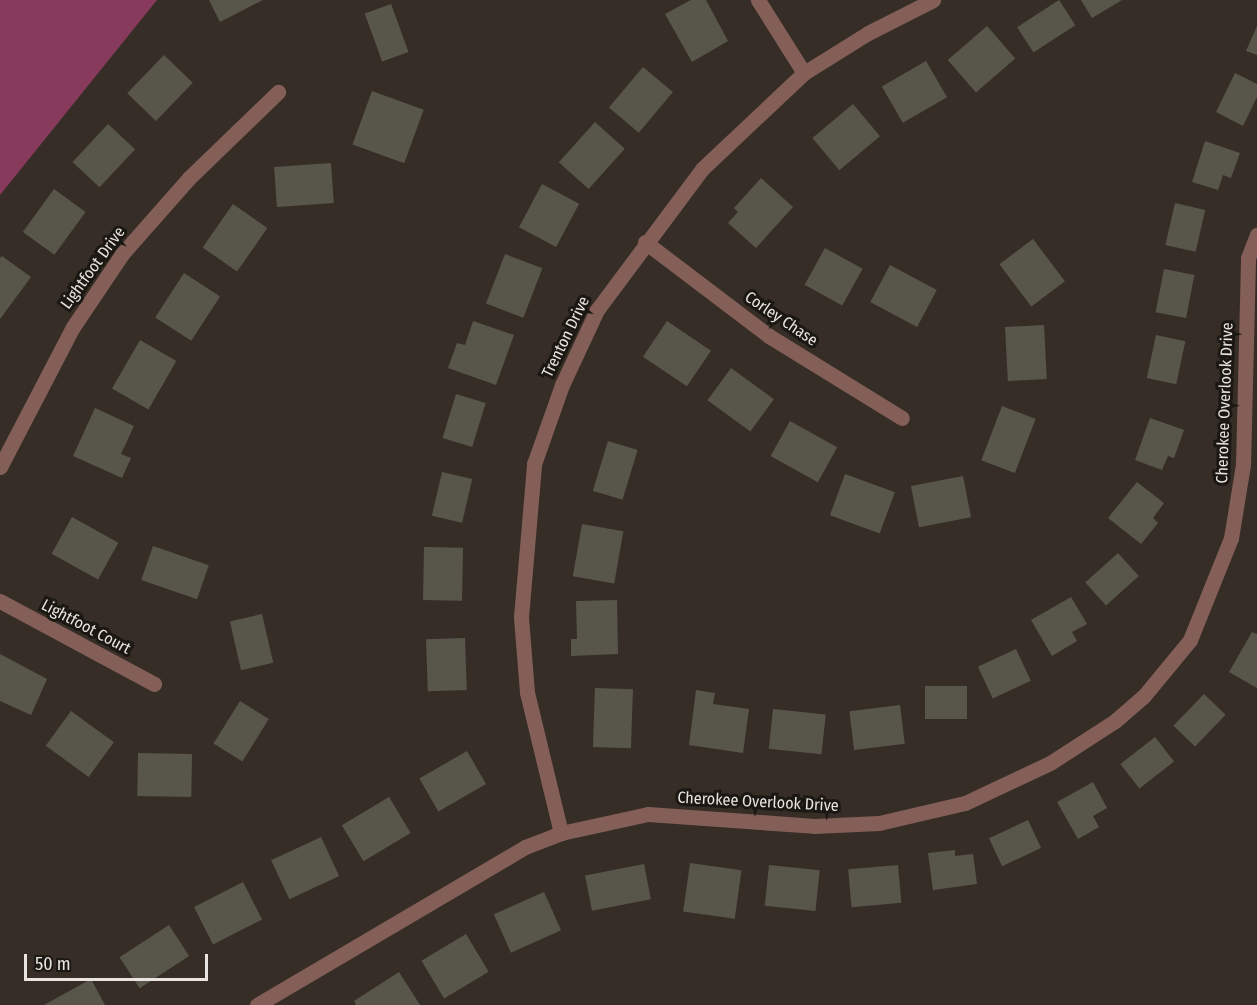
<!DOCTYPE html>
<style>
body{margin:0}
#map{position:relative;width:1257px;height:1005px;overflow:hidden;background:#362e26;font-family:"Fira Sans Condensed",sans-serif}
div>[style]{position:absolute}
.forest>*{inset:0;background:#873a5b}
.building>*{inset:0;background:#58564b;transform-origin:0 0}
.minor>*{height:15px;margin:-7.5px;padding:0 7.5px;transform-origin:7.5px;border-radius:7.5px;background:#845f58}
span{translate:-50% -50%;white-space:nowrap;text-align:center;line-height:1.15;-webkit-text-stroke:6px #1b1713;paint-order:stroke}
.street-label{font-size:16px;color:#e9e4df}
.scale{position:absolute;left:24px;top:954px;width:184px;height:27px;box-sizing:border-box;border:3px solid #e9e4df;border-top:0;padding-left:8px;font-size:18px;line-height:21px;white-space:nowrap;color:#e9e4df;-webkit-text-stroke:4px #1b1713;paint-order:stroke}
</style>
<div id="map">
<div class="forest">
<div style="clip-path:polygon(0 0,157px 0,0 195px)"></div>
</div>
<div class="building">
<div style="clip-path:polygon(209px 0,263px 0,220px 22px)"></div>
<div style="clip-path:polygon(691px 0,706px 0,728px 41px,692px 62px,665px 14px)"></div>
<div style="left:1059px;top:0;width:30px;height:50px;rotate:57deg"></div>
<div style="clip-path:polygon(1081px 0,1122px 0,1092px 18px)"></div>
<div style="left:391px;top:4px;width:51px;height:28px;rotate:70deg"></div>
<div style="left:987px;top:26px;width:43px;height:52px;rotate:49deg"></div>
<div style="clip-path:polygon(1257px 26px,1257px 55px,1246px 51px)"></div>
<div style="left:164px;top:55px;width:40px;height:53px;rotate:44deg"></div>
<div style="left:926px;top:61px;width:42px;height:51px;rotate:60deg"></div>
<div style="left:643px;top:67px;width:39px;height:53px;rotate:40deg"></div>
<div style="clip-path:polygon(1235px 73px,1257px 84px,1257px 97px,1243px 126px,1216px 112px)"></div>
<div style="left:372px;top:91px;width:55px;height:57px;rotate:20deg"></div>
<div style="left:853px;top:104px;width:42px;height:53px;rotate:50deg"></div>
<div style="left:595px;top:122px;width:40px;height:54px;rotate:42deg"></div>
<div style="left:108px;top:124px;width:37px;height:52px;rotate:43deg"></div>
<div style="clip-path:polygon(1205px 141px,1240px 153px,1231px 178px,1223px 175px,1218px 190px,1192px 182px)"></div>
<div style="left:331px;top:163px;width:40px;height:57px;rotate:86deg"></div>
<div style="clip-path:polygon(761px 178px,793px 207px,756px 248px,728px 223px,738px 212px,734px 208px)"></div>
<div style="left:542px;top:184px;width:42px;height:49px;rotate:28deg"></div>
<div style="left:54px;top:189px;width:39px;height:53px;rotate:36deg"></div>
<div style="left:1175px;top:203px;width:31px;height:43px;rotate:13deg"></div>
<div style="left:233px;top:204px;width:42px;height:53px;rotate:35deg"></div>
<div style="left:1033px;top:239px;width:53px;height:42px;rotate:53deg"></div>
<div style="left:825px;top:248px;width:43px;height:42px;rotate:29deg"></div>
<div style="left:505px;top:254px;width:40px;height:53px;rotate:21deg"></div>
<div style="clip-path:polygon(2px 256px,31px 277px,0 319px,0 258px)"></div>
<div style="left:890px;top:265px;width:53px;height:42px;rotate:28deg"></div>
<div style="left:1164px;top:269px;width:31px;height:44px;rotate:11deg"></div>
<div style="left:184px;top:273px;width:43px;height:53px;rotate:33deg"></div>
<div style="clip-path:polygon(473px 321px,514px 335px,496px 385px,448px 368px,457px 343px,465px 345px)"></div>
<div style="left:667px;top:321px;width:53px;height:43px;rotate:34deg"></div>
<div style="left:1044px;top:325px;width:54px;height:39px;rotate:87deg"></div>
<div style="left:1156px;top:335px;width:30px;height:44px;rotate:12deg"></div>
<div style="left:140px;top:340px;width:42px;height:56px;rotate:30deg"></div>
<div style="left:731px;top:368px;width:53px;height:40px;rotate:36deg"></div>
<div style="left:456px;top:394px;width:31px;height:46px;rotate:17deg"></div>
<div style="left:1002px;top:406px;width:36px;height:58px;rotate:21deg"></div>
<div style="clip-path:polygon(95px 408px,134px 426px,121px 454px,131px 458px,122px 478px,73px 456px)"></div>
<div style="clip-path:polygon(1150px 418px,1184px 430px,1174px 458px,1168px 456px,1162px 470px,1135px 460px)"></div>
<div style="left:790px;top:421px;width:54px;height:40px;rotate:29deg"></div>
<div style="left:608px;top:441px;width:31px;height:52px;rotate:17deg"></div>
<div style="left:442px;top:472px;width:31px;height:45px;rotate:13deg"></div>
<div style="left:845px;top:474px;width:53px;height:44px;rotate:20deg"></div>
<div style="left:963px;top:476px;width:42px;height:53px;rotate:79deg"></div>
<div style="clip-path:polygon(1137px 482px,1164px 503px,1153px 518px,1158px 523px,1141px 544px,1108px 518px)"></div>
<div style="left:72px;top:517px;width:53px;height:42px;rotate:29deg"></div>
<div style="left:582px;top:524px;width:42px;height:53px;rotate:10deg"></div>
<div style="left:153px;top:546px;width:59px;height:36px;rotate:19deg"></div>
<div style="left:424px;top:547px;width:39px;height:53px;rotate:1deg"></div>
<div style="left:1118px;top:553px;width:31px;height:44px;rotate:48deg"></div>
<div style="clip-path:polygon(1071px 597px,1087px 624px,1072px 632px,1077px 641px,1052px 656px,1031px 620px)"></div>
<div style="clip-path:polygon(617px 600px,618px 654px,571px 656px,571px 639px,577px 639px,576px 601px)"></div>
<div style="left:262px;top:614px;width:50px;height:33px;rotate:77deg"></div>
<div style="clip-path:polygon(1252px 632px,1257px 634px,1257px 688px,1229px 672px)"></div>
<div style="left:465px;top:638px;width:52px;height:39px;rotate:88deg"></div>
<div style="left:1016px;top:649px;width:35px;height:42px;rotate:65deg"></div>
<div style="clip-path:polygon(0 654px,47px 679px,31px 715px,0 701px)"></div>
<div style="left:967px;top:686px;width:33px;height:42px;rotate:90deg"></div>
<div style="left:595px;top:688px;width:38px;height:59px;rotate:2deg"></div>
<div style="clip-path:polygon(696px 690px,715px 693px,713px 704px,749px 709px,743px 753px,689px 745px)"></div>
<div style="left:1204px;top:694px;width:30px;height:44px;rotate:44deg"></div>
<div style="left:240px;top:701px;width:34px;height:50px;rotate:32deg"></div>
<div style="left:900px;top:705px;width:39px;height:51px;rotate:83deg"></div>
<div style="left:773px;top:709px;width:53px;height:40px;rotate:6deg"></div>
<div style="left:71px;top:711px;width:53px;height:43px;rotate:36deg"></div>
<div style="left:1155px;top:737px;width:31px;height:44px;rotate:52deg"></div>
<div style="left:467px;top:751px;width:38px;height:55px;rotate:60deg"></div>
<div style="left:138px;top:753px;width:54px;height:43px;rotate:1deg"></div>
<div style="clip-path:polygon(1093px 782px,1107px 808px,1093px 816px,1099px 827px,1078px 839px,1057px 802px)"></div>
<div style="left:389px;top:797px;width:42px;height:55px;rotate:59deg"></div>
<div style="left:1028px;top:820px;width:31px;height:43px;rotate:65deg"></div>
<div style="left:321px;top:837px;width:43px;height:55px;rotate:65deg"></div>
<div style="clip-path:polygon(955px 850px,955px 856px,973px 854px,977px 884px,933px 890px,928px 853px)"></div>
<div style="left:690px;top:863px;width:52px;height:49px;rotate:8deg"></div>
<div style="left:644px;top:864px;width:36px;height:60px;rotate:79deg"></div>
<div style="left:769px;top:865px;width:51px;height:41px;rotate:6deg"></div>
<div style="left:898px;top:865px;width:38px;height:50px;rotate:85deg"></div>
<div style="left:243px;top:882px;width:42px;height:55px;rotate:63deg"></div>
<div style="left:544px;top:892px;width:42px;height:55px;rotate:66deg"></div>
<div style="left:169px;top:925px;width:37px;height:59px;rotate:57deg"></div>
<div style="left:466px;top:934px;width:44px;height:52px;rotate:59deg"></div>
<div style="clip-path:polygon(399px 972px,420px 1005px,356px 1005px,354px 1001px)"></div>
<div style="clip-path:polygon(91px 979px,105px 1005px,44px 1005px)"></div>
</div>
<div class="minor">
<div style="left:758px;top:0;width:86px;rotate:57.8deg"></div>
<div style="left:645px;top:242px;width:156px;rotate:37.2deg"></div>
<div style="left:769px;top:336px;width:156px;rotate:31.7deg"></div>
<div style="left:0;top:467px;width:158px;rotate:-62.5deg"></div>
<div style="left:73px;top:327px;width:88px;rotate:-56.1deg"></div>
<div style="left:122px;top:254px;width:101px;rotate:-48.6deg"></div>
<div style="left:189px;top:178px;width:124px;rotate:-44deg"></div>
<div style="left:0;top:601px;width:175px;rotate:28.3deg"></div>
<div style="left:561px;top:833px;width:145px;rotate:-103.6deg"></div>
<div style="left:527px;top:692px;width:75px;rotate:-94.6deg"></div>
<div style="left:521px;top:617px;width:154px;rotate:-85.1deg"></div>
<div style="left:534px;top:464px;width:84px;rotate:-70.5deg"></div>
<div style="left:562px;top:385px;width:83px;rotate:-65deg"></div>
<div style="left:597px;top:310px;width:176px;rotate:-53.3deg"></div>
<div style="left:702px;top:169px;width:140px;rotate:-43.3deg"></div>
<div style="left:804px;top:73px;width:75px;rotate:-32deg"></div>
<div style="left:868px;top:33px;width:73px;rotate:-26.9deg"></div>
<div style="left:257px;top:1005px;width:311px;rotate:-30.5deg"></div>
<div style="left:525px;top:847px;width:39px;rotate:-21deg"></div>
<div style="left:561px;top:833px;width:89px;rotate:-12.3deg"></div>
<div style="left:648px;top:814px;width:166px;rotate:4.1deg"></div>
<div style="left:814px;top:826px;width:65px;rotate:-2.6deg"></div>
<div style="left:879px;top:823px;width:88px;rotate:-13.1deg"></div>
<div style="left:965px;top:803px;width:94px;rotate:-25.2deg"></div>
<div style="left:1050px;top:763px;width:77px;rotate:-32.9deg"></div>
<div style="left:1115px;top:721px;width:37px;rotate:-41deg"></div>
<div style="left:1143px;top:697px;width:74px;rotate:-50.5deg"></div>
<div style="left:1190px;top:640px;width:110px;rotate:-68.1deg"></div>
<div style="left:1231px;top:538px;width:74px;rotate:-80.7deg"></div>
<div style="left:1243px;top:465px;width:207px;rotate:-88.6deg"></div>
<div style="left:1248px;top:258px;width:25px;rotate:-69deg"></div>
</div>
<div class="street-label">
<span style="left:93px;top:268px;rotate:-54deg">Lightfoot Drive</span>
<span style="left:781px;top:319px;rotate:34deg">Corley Chase</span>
<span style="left:566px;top:337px;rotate:-64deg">Trenton Drive</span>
<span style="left:1225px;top:403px;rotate:-88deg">Cherokee Overlook Drive</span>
<span style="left:86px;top:627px;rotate:28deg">Lightfoot Court</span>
<span style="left:758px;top:802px;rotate:3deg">Cherokee Overlook Drive</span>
</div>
<div class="scale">50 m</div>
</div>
